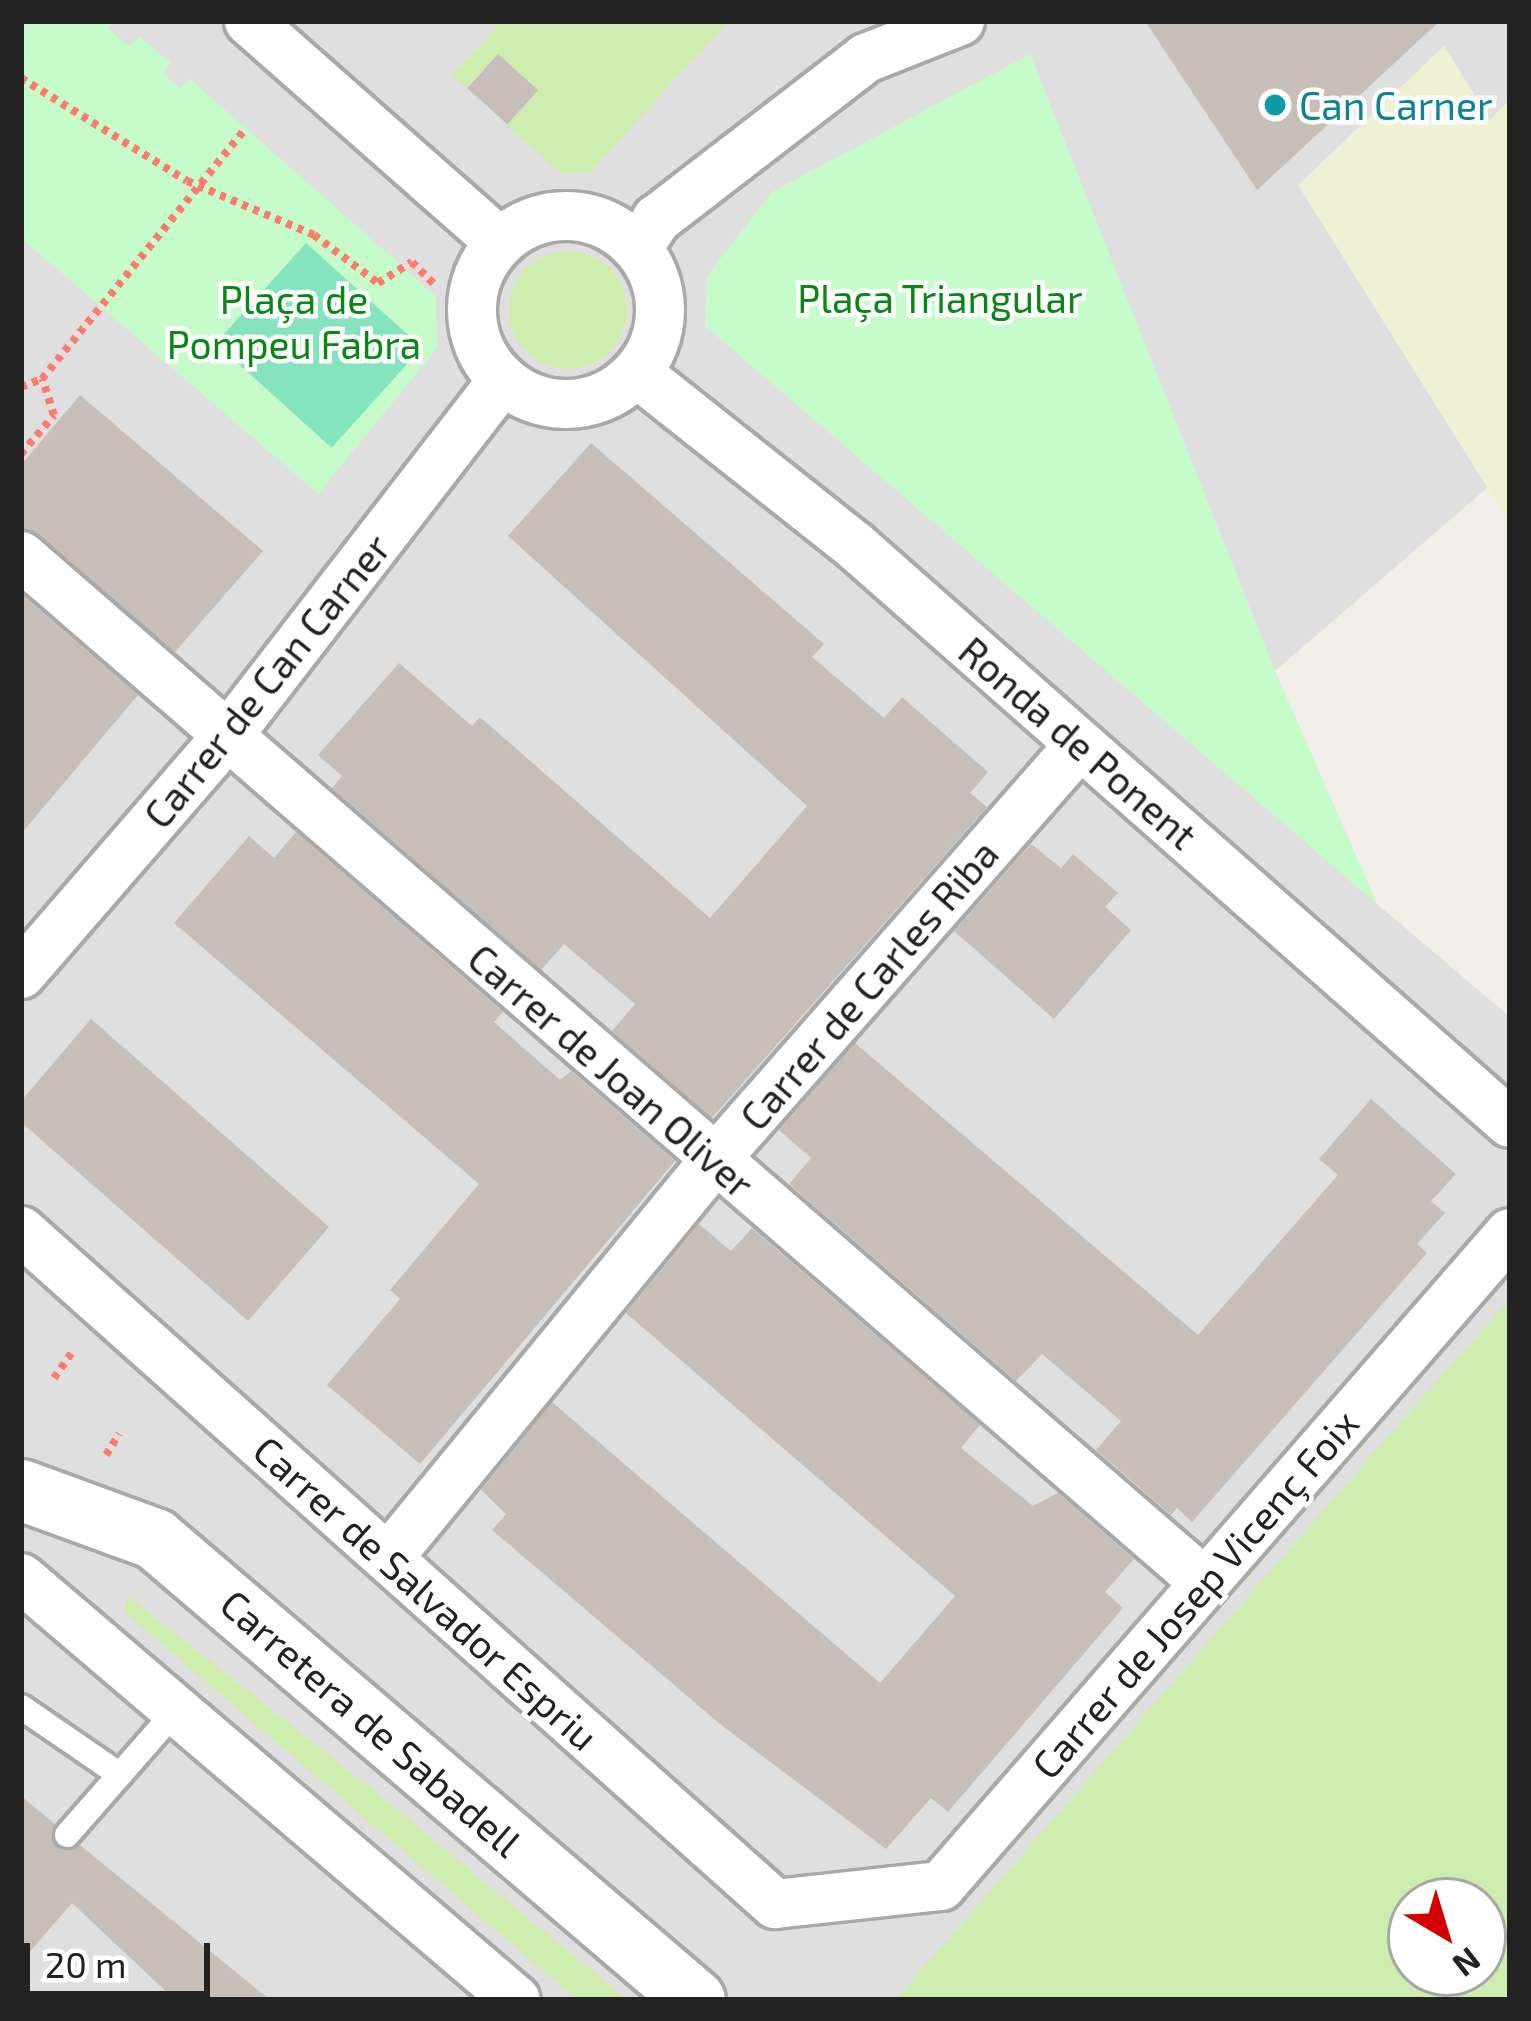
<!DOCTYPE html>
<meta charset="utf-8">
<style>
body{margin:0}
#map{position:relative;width:1531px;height:2021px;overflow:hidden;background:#f2efe9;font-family:"Exo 2",sans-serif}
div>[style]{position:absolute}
.residential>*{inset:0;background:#e0dfdf}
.farmland>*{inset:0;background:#eff1d4}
.grass>*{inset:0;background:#cdedae}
.round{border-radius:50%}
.park>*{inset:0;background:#c6fbca}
.pitch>*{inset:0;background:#85e3be;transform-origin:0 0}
.building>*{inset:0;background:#c7bfb7;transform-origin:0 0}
.path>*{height:8px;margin-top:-4px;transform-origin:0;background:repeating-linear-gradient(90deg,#fe7c6e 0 6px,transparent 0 12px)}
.roads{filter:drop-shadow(3px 0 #a9a9a9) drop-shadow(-3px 0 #a9a9a9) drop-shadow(0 3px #a9a9a9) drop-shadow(0 -3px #a9a9a9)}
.service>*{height:24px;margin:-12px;padding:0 12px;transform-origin:12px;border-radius:12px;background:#fff}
.minor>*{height:48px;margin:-24px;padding:0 24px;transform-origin:24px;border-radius:24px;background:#fff}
.minor>.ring{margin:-24px;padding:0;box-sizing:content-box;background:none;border:48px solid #fff;border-radius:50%}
.tertiary>*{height:60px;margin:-30px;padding:0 30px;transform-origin:30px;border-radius:30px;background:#fff}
.dots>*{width:33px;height:33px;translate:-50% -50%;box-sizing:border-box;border:6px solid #fff;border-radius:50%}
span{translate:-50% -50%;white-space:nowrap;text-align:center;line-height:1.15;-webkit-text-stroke:9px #fff;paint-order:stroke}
.culture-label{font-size:39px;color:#0d838f}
.left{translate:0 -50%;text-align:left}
.park-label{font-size:39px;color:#088713}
.street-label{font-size:39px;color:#222}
.frame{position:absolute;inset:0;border:24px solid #222;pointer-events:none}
.north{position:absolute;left:1387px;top:1877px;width:120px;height:120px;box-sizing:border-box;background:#fff;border:3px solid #a7a7a7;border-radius:50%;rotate:142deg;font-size:33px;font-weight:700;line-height:48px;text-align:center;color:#222}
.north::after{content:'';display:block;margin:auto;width:42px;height:54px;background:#d40000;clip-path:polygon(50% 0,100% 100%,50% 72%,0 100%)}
.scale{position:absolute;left:24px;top:1943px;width:186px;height:54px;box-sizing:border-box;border:6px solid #222;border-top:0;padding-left:15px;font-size:36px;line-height:42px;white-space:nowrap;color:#222;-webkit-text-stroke:9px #fff;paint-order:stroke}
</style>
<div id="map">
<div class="residential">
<div style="clip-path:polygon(evenodd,21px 21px,1510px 21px,1510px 438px,1487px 488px,1275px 671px,1377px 904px,1510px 1017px,1510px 2000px,21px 2000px,21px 21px,1411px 1901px,1483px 1901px,1483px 1973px,1411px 1973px,1411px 1901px)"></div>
</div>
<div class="farmland">
<div style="clip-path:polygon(1444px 46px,1490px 120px,1510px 99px,1510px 524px,1298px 185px)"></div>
</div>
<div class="grass">
<div style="clip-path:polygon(502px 21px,729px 21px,590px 172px,562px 174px,506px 125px,538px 90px,498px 54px,466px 87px,452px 75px)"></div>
<div class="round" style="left:509px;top:251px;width:118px;height:118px"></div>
<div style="clip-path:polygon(evenodd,1510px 1299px,1510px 2000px,895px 2000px,1404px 1418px,1510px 1299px,1483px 1901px,1483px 1973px,1411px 1973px,1411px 1901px,1483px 1901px)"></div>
<div style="clip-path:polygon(128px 1596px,373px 1790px,627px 2000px,577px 2000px,124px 1612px)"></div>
</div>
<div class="park">
<div style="clip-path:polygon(21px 21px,114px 21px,108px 28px,128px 46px,140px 37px,171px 63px,163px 73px,179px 88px,190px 79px,436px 296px,437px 348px,318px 494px,21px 238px)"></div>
<div style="clip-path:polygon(1030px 54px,1275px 671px,1377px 904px,705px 326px,707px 276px,772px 192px)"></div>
</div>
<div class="pitch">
<div style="left:306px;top:243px;width:156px;height:135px;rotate:42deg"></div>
</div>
<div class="building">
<div style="clip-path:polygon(1145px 21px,1440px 21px,1257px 190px)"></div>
<div style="left:498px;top:54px;width:54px;height:46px;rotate:42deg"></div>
<div style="clip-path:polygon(80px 395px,263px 551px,175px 652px,21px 528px,21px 465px)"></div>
<div style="clip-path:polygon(591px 443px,824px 644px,812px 657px,884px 718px,902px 697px,988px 772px,970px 793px,987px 807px,712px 1118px,612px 1031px,635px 1004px,564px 944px,541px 970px,332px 788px,342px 776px,318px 755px,399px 663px,472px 726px,480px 717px,710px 918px,807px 806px,508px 536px)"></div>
<div style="clip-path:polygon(21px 594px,138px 695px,21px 834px)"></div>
<div style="clip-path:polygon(296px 832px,503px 1012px,494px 1022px,560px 1080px,571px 1071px,675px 1161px,420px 1464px,327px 1385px,400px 1299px,390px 1290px,479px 1184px,174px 923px,249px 836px,274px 858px)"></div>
<div style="clip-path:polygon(1031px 844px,1061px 868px,1073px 854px,1118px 893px,1105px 907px,1131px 930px,1054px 1019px,954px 931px)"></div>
<div style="clip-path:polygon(91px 1019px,329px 1227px,248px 1321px,21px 1122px,21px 1101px)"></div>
<div style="clip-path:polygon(855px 1043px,1198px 1335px,1338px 1175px,1319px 1159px,1371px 1099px,1456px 1174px,1431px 1201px,1445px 1213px,1417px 1244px,1427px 1253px,1192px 1522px,1177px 1508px,1171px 1515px,1096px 1450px,1121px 1421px,1042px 1354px,1016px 1381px,789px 1184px,811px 1158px,779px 1130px)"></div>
<div style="clip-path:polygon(699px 1224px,731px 1251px,752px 1228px,980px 1425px,961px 1448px,1033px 1506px,1058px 1493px,1134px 1559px,1105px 1592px,1123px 1608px,948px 1812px,931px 1798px,886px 1849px,720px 1724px,492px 1530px,506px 1514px,481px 1490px,552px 1402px,880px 1683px,955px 1596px,626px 1313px)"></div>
<div style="clip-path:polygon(21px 1796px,55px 1824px,57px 1848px,80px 1845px,270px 2000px,175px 2000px,72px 1903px,21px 1962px)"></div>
</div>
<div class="path">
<div style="left:21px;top:78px;width:195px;rotate:31.8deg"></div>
<div style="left:187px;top:181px;width:138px;rotate:23deg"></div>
<div style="left:314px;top:235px;width:80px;rotate:36.9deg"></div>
<div style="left:378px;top:283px;width:40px;rotate:-32deg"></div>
<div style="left:412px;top:262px;width:34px;rotate:45deg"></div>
<div style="left:21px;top:387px;width:22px;rotate:-21deg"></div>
<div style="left:42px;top:379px;width:321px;rotate:-50.9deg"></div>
<div style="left:21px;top:454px;width:51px;rotate:-49.8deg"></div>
<div style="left:54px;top:415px;width:38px;rotate:-108deg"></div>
<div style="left:54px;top:1378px;width:32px;rotate:-55deg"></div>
<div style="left:106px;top:1455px;width:25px;rotate:-58deg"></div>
</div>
<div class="roads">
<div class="service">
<div style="left:21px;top:1707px;width:120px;rotate:34.5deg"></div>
<div style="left:67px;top:1835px;width:170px;rotate:-48.8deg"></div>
</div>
<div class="minor">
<div style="left:249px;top:21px;width:334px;rotate:41.4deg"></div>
<div class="ring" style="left:472px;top:216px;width:140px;height:140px"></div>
<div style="left:638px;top:248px;width:35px;rotate:-57deg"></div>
<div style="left:657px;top:219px;width:264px;rotate:-37.6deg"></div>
<div style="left:866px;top:58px;width:101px;rotate:-21.5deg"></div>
<div style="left:637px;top:373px;width:277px;rotate:38.4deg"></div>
<div style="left:854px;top:545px;width:874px;rotate:41.38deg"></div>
<div style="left:21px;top:556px;width:1566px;rotate:40.93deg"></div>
<div style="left:21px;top:974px;width:319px;rotate:-49.1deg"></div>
<div style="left:230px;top:733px;width:446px;rotate:-52.3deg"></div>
<div style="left:21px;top:1231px;width:1011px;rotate:41.75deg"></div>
<div style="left:775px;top:1904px;width:167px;rotate:-6.2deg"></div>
<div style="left:941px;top:1886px;width:866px;rotate:-48.93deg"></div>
<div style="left:388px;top:1558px;width:512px;rotate:-50.62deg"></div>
<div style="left:713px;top:1162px;width:551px;rotate:-48.68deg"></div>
<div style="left:21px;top:1578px;width:650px;rotate:40.45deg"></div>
</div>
<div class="tertiary">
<div style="left:21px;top:1490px;width:143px;rotate:20.1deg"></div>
<div style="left:155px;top:1539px;width:710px;rotate:40.49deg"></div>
</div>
</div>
<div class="dots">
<div style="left:1275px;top:105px;background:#0f9aa8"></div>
</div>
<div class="culture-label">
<span class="left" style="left:1299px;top:105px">Can Carner</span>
</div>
<div class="park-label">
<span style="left:940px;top:298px">Plaça Triangular</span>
<span style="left:294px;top:322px">Plaça de<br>Pompeu Fabra</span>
</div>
<div class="street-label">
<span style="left:267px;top:681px;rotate:-51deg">Carrer de Can Carner</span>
<span style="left:1078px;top:743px;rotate:41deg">Ronda de Ponent</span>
<span style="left:869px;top:985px;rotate:-49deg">Carrer de Carles Riba</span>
<span style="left:611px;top:1071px;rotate:41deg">Carrer de Joan Oliver</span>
<span style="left:426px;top:1593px;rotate:42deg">Carrer de Salvador Espriu</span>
<span style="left:1195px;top:1594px;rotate:-49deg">Carrer de Josep Vicenç Foix</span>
<span style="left:371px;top:1723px;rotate:41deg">Carretera de Sabadell</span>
</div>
<div class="frame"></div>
<div class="north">N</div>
<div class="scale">20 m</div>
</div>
